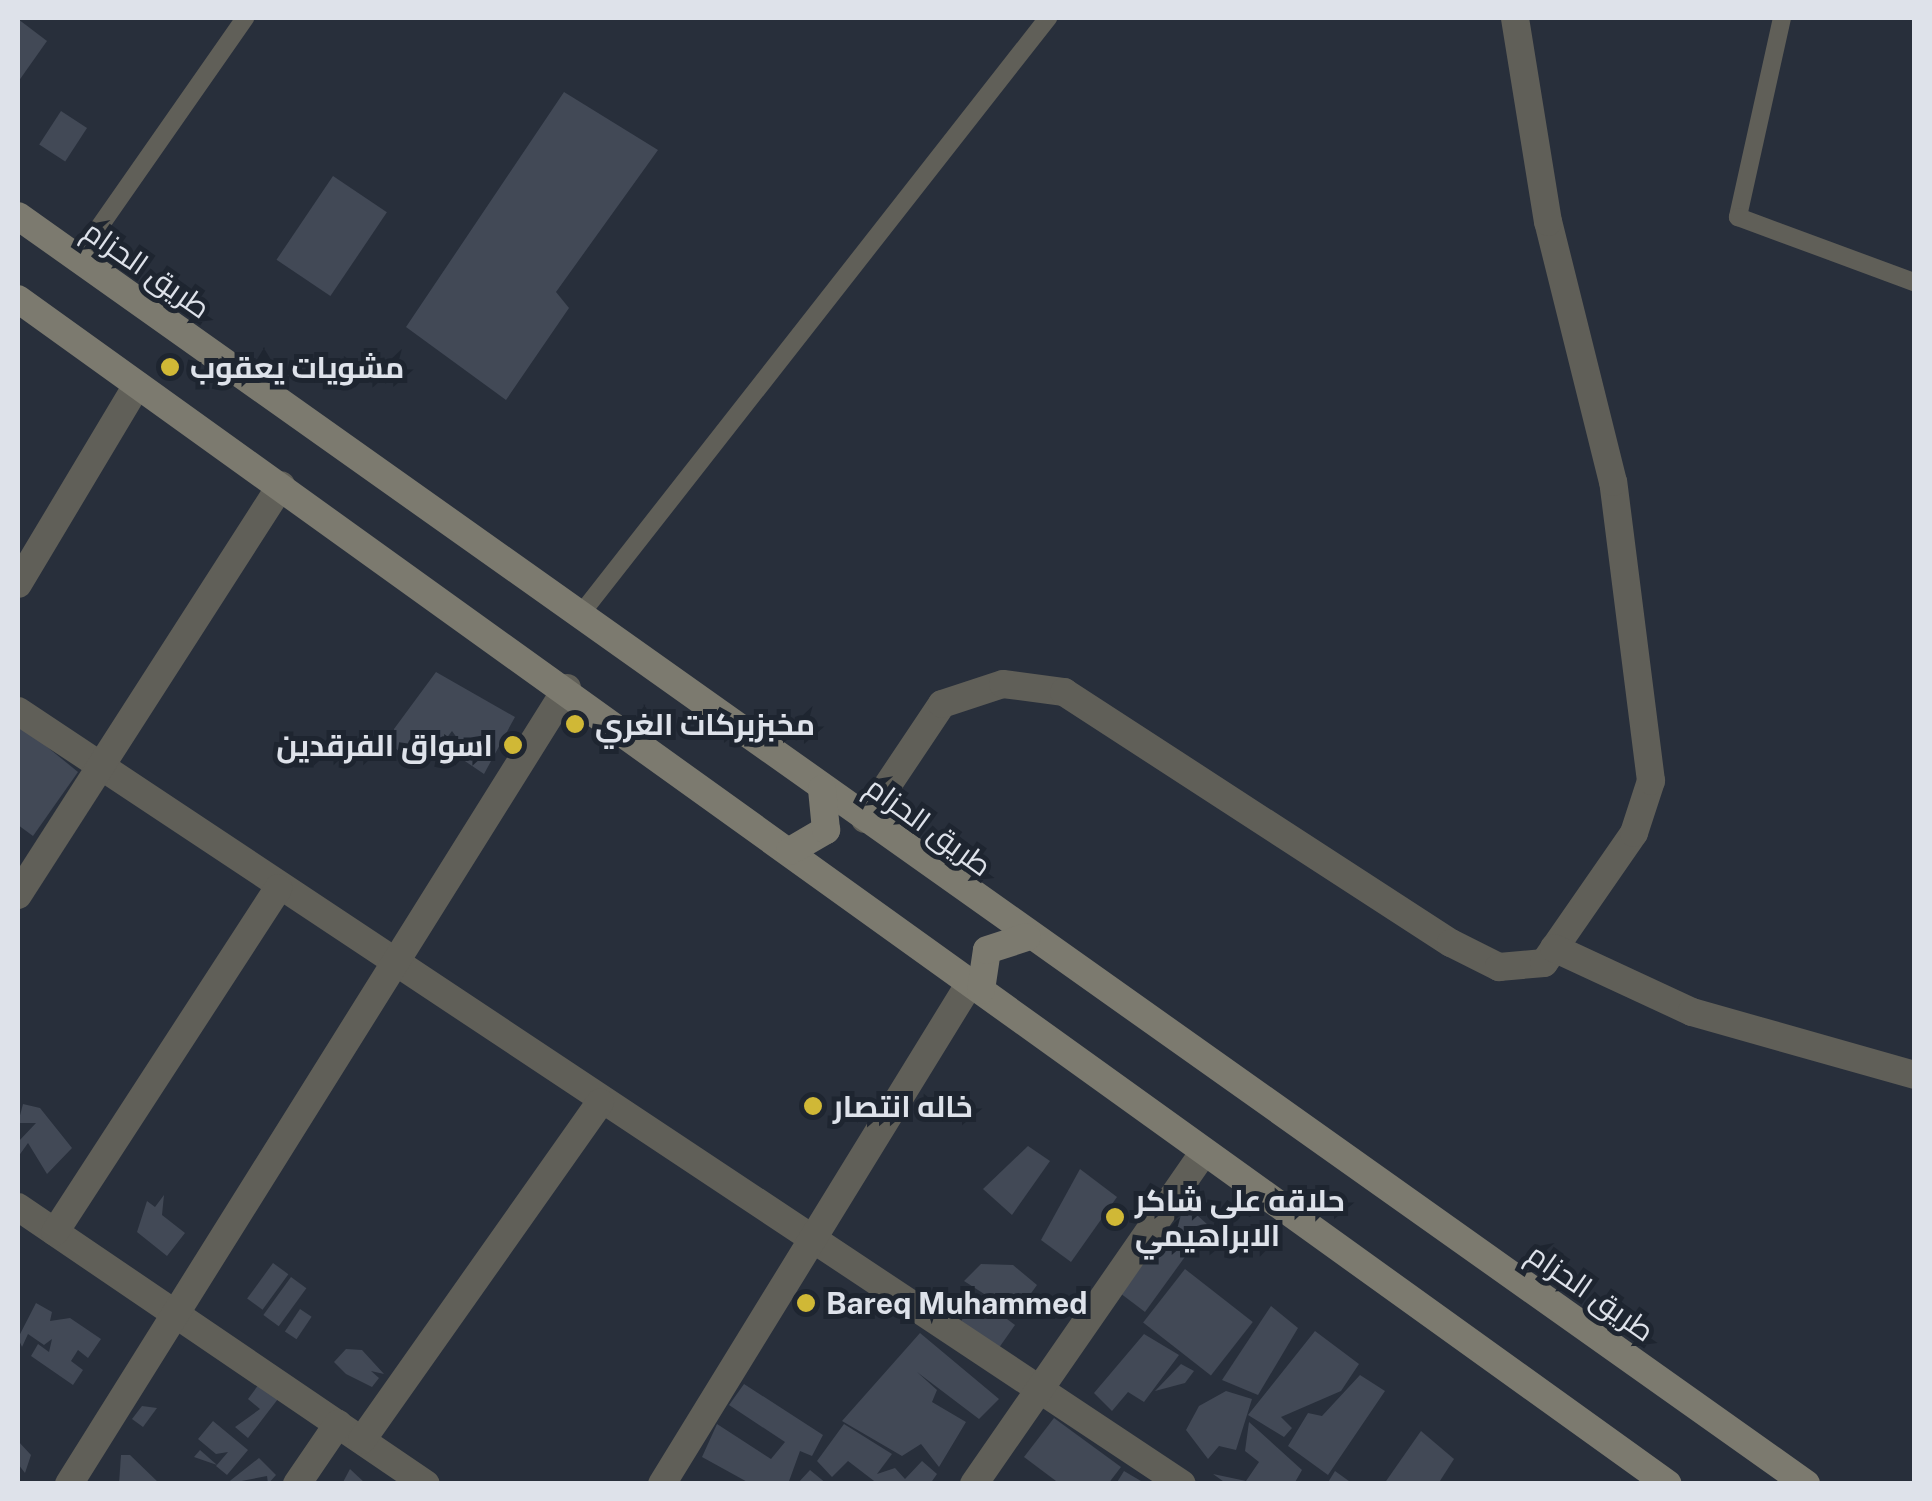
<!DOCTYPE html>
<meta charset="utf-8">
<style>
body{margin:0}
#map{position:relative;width:1932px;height:1501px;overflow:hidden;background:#282f3b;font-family:"Public Sans",Cairo,sans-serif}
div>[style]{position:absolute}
.building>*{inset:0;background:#424956;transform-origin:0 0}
.service>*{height:18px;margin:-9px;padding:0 9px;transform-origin:9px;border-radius:9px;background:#605f58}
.minor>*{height:28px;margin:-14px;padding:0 14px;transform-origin:14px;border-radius:14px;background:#605f58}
.secondary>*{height:28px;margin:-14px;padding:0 14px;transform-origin:14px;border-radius:14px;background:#7c7a6f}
.dots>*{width:28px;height:28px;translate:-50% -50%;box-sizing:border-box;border:5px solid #1e2530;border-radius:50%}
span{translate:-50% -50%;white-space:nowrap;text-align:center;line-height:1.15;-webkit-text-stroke:10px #1e2530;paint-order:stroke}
.street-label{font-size:30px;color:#dee2ea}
.poi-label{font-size:30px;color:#dee2ea;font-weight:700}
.left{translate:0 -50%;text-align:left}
.right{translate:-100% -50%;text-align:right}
.frame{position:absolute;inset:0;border:20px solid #dee2ea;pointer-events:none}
</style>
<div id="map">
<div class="building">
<div style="clip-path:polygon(18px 19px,47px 41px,18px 82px)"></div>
<div style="clip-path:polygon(564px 92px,658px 150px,556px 292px,569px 308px,506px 400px,406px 327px)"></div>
<div style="left:61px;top:111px;width:31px;height:40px;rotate:33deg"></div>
<div style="left:333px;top:176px;width:65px;height:101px;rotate:34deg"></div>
<div style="clip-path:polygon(436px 672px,515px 717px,484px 774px,453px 753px,460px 742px,452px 731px,425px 767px,396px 749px,394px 729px)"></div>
<div style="clip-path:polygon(19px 724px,78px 772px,33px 836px,18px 825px)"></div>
<div style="clip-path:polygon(23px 1104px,40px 1108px,72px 1148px,47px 1174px,28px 1143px,18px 1157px,18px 1142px,36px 1123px,18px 1123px)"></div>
<div style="clip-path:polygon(1028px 1146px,1050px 1161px,1012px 1215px,983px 1189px)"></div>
<div style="clip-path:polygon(1080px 1169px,1117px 1197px,1071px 1262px,1041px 1240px)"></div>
<div style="clip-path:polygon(164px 1195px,162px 1215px,185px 1233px,167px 1256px,137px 1232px,147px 1201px,155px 1207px)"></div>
<div style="clip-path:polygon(1188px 1207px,1208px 1225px,1145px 1312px,1120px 1293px)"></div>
<div style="left:273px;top:1263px;width:19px;height:44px;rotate:36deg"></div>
<div style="clip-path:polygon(981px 1264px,1013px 1265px,1037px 1285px,1024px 1303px,1047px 1305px,1020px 1317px,964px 1281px)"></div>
<div style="left:1185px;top:1269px;width:86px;height:68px;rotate:38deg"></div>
<div style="left:291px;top:1277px;width:19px;height:47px;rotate:36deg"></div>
<div style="clip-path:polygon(979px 1298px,1015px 1325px,996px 1352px,961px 1321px)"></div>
<div style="clip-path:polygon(36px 1303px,52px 1312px,50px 1321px,70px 1318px,101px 1339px,88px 1358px,78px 1350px,71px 1361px,83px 1370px,73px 1385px,31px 1356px,38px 1344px,49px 1352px,52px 1339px,44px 1345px,28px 1334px,22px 1347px,18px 1338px)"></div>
<div style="clip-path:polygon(1271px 1306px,1298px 1328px,1258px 1395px,1222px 1380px)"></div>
<div style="left:300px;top:1309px;width:14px;height:27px;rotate:34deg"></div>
<div style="clip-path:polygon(1315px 1331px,1359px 1364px,1341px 1391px,1281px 1417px,1292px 1428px,1284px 1437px,1248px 1415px)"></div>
<div style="clip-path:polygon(920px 1333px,999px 1399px,979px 1419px,917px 1372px,937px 1390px,932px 1402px,966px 1422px,939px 1467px,921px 1444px,902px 1456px,842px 1421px)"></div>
<div style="clip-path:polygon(1144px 1334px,1179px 1355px,1144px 1402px,1128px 1392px,1112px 1411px,1094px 1393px)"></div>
<div style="clip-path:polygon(346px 1349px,362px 1350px,384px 1374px,371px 1371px,379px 1378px,372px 1387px,346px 1374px,334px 1362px)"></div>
<div style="clip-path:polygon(1181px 1364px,1194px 1371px,1185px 1383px,1155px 1391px)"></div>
<div style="clip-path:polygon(1360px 1375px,1385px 1391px,1328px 1475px,1288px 1446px,1308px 1413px,1322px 1416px)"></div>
<div style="clip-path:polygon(262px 1380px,281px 1395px,248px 1438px,235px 1427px,260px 1409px,248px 1399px)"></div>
<div style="clip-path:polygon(744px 1384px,823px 1435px,812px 1456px,800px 1451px,788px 1484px,751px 1484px,702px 1457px,717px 1424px,771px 1459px,785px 1442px,729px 1405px)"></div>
<div style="clip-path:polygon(1226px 1391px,1252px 1399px,1236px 1450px,1219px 1446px,1208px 1459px,1186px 1430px,1199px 1406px)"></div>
<div style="clip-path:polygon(142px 1406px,157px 1408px,143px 1427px,132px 1419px)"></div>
<div style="clip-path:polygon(1054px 1418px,1121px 1467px,1108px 1484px,1060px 1484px,1024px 1457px)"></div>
<div style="clip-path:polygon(213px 1421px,248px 1450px,227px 1475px,216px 1466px,228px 1452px,216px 1454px,198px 1439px)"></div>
<div style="clip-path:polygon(1249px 1422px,1302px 1470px,1294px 1484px,1227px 1484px,1213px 1474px,1246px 1481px,1259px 1462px,1245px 1451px)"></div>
<div style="clip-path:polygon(844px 1424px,892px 1454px,877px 1474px,895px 1468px,905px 1479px,922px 1461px,937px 1474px,930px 1484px,878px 1484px,848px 1461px,832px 1477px,817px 1461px)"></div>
<div style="clip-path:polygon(1421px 1431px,1454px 1459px,1438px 1484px,1384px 1484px)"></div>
<div style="clip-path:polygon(18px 1441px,31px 1455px,25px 1473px,18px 1464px)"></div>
<div style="clip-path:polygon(200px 1450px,217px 1465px,194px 1457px)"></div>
<div style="clip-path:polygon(121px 1455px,130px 1455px,160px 1484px,119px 1484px)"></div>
<div style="clip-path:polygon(259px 1458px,276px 1475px,268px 1484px,267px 1476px,226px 1484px)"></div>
<div style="clip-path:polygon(350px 1469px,366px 1484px,342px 1484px)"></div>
<div style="clip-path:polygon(810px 1470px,827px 1484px,797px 1484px)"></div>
<div style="clip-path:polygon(1124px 1471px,1146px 1484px,1116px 1484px)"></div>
<div style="clip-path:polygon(1335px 1471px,1353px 1484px,1327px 1484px)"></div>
</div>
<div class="service">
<div style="left:1782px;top:18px;width:204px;rotate:102.5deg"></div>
<div style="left:1738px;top:217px;width:188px;rotate:20.3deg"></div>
<div style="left:77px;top:259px;width:294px;rotate:-55.1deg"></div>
<div style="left:580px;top:615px;width:759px;rotate:-51.91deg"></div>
</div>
<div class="minor">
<div style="left:18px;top:584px;width:232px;rotate:-59.1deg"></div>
<div style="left:18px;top:711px;width:1397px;rotate:33.59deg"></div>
<div style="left:865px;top:819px;width:138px;rotate:-56.2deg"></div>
<div style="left:942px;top:704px;width:64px;rotate:-18.2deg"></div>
<div style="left:1003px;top:684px;width:62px;rotate:7.5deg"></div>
<div style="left:1064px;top:692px;width:461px;rotate:33deg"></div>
<div style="left:1451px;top:943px;width:54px;rotate:26.6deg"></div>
<div style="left:1499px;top:967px;width:45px;rotate:-5.1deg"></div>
<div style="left:1544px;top:963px;width:158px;rotate:-55.3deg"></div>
<div style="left:1634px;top:833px;width:55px;rotate:-71.9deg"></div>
<div style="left:1651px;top:781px;width:301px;rotate:-97.2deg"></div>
<div style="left:1613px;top:482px;width:268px;rotate:-104deg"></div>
<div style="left:1548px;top:222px;width:207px;rotate:-99.2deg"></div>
<div style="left:18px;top:895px;width:487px;rotate:-57.3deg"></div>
<div style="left:1554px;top:948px;width:152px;rotate:24.9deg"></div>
<div style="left:1692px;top:1012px;width:231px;rotate:15.8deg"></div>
<div style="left:18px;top:1207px;width:493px;rotate:34.2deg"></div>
<div style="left:55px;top:1232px;width:410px;rotate:-57deg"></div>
<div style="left:362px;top:1440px;width:413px;rotate:-54.8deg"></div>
<div style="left:69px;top:1484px;width:939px;rotate:-57.97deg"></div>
<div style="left:297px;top:1484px;width:73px;rotate:-55.7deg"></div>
<div style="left:662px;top:1484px;width:588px;rotate:-58.42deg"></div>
<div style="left:974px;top:1484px;width:402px;rotate:-55.3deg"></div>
</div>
<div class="secondary">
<div style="left:18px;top:216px;width:2192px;rotate:35.34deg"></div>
<div style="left:18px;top:299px;width:2031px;rotate:35.69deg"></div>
<div style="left:790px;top:851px;width:42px;rotate:-30.3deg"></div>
<div style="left:826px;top:830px;width:41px;rotate:-95.6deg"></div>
<div style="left:981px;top:990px;width:40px;rotate:-81.5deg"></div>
<div style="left:987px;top:950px;width:42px;rotate:-18deg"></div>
</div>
<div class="dots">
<div style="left:170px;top:367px;background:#d0b836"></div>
<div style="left:575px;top:724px;background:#d0b836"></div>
<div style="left:513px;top:745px;background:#d0b836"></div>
<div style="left:813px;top:1106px;background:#d0b836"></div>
<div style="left:1115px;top:1217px;background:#d0b836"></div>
<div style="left:806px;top:1303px;background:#d0b836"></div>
</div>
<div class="street-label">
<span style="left:147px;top:269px;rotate:35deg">طريق الحزام</span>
<span style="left:929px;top:826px;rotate:36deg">طريق الحزام</span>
<span style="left:1591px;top:1292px;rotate:35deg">طريق الحزام</span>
</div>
<div class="poi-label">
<span class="left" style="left:190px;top:367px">مشويات يعقوب</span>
<span class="left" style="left:595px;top:724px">مخبزبركات الغري</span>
<span class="right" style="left:493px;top:745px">اسواق الفرقدين</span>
<span class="left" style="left:833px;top:1106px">خاله انتصار</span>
<span class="left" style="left:1135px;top:1217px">حلاقه علي شاكر<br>الابراهيمي</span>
<span class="left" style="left:826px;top:1303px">Bareq Muhammed</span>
</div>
<div class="frame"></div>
</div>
